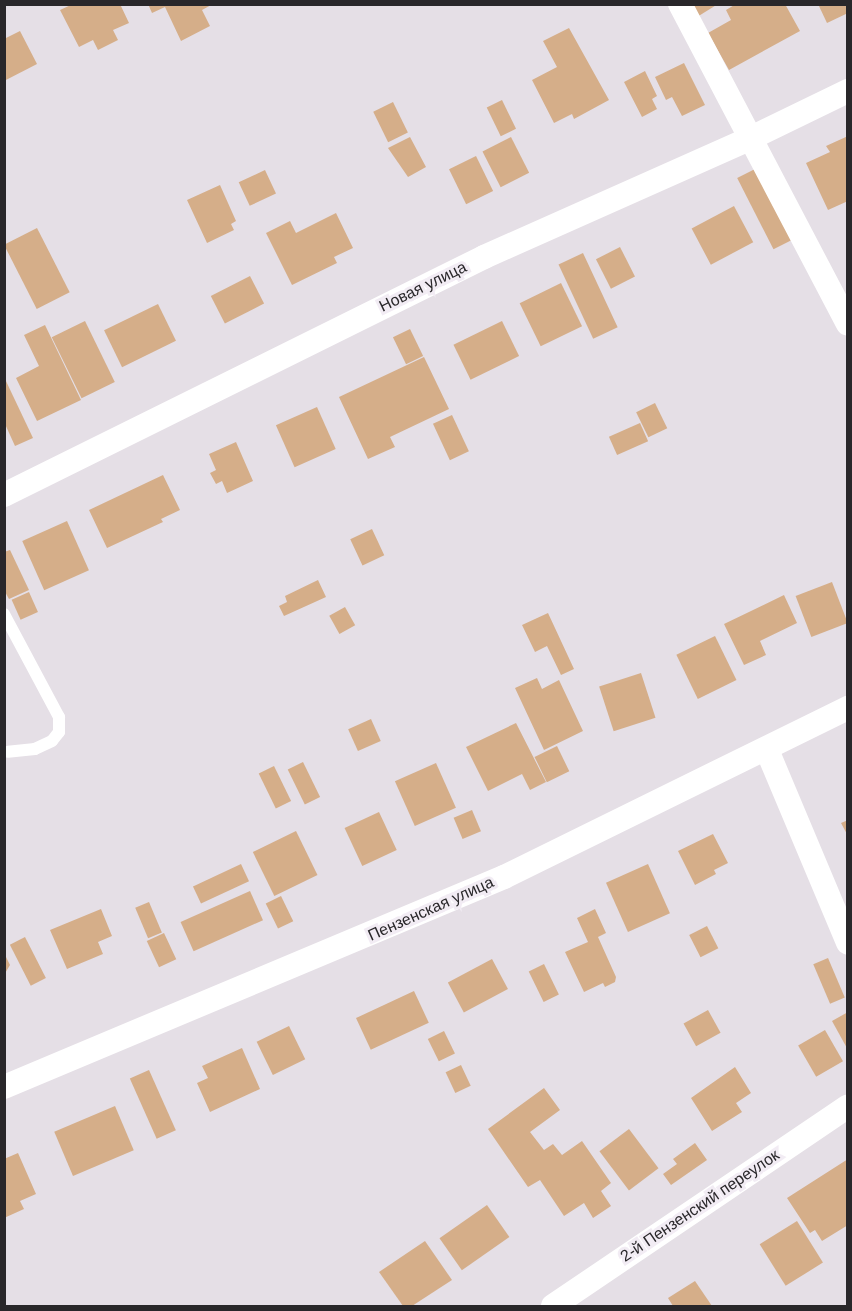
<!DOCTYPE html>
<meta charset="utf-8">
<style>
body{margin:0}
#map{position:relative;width:852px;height:1311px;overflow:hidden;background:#e5dfe6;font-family:Helvetica,sans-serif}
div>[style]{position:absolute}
.building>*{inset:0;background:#d5ae89;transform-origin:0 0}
.lane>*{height:12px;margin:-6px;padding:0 6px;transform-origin:6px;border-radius:6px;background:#fff}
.street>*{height:24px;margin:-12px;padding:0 12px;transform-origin:12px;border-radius:12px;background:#fff}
span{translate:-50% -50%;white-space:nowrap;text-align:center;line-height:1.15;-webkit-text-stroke:6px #f2ecf4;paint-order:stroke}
.street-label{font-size:16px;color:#29272a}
.frame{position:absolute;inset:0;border:6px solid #29272a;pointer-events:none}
</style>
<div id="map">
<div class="building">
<div style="clip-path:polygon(73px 4px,120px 4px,129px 23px,113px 30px,118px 40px,98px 50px,93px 40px,79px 47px,60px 10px)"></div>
<div style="clip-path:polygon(148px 4px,213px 4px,202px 10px,210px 26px,181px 41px,165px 7px,152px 13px)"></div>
<div style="clip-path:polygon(690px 4px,718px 4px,697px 17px)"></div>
<div style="clip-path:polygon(736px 4px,785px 4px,800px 31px,729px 70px,708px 33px,731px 20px,726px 10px)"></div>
<div style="clip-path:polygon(818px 4px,848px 4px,848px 13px,827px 23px)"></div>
<div style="clip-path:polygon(569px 28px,609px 100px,574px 119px,572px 114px,554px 123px,532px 80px,557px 67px,543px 41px)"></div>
<div style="clip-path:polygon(20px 31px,37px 64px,4px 81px,4px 39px)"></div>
<div style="clip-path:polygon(684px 63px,705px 105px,682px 116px,672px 97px,666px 100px,655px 77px)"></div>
<div style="clip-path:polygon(645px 71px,657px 96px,652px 99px,657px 109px,642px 117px,624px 82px)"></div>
<div style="left:502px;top:100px;width:32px;height:17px;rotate:64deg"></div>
<div style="left:393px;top:102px;width:34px;height:22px;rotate:64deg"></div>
<div style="clip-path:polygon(848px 136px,848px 201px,828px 210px,806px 163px,830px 152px,826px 146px)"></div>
<div style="clip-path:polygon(410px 137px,426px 167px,408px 177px,388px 148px)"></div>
<div style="left:511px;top:137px;width:40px;height:32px;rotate:63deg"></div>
<div style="left:476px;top:156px;width:39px;height:30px;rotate:64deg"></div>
<div style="left:755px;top:169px;width:80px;height:20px;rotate:63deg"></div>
<div style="left:265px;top:170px;width:26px;height:29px;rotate:65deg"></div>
<div style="clip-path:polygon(220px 185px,236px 221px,231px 224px,234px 230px,207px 243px,187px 200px)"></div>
<div style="left:734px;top:206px;width:41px;height:48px;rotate:62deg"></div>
<div style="clip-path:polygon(336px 213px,353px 248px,334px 257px,337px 263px,292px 285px,266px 233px,290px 221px,296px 233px)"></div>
<div style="left:37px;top:228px;width:72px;height:37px;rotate:63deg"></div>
<div style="left:620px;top:247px;width:33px;height:27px;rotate:63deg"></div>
<div style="left:583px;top:253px;width:82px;height:27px;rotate:65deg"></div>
<div style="left:250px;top:276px;width:31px;height:44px;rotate:63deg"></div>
<div style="left:561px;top:283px;width:48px;height:46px;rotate:64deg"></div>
<div style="left:158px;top:304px;width:41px;height:60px;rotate:64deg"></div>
<div style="left:85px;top:321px;width:68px;height:37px;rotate:64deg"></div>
<div style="left:502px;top:321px;width:39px;height:54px;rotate:64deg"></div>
<div style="clip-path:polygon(45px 325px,81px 400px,37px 421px,16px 378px,39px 366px,24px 335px)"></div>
<div style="left:410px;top:329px;width:30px;height:19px;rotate:64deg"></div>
<div style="clip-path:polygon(424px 357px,449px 409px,390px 437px,395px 447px,368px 459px,339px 397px)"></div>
<div style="clip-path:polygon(5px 379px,33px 438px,15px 446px,5px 424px)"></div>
<div style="left:655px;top:403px;width:28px;height:21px;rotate:64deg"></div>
<div style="left:317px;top:407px;width:46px;height:45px;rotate:66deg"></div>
<div style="left:452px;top:415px;width:40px;height:21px;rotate:65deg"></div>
<div style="left:640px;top:423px;width:20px;height:34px;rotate:66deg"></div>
<div style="clip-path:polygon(236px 442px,253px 481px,227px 493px,222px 481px,216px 484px,210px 473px,216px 470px,209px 454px)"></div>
<div style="clip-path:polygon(163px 475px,180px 510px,161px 519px,163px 522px,107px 548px,89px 510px)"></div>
<div style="left:67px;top:521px;width:54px;height:49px;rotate:66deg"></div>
<div style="left:372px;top:529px;width:29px;height:24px;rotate:65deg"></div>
<div style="clip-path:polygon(10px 550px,29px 590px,9px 599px,4px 590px,4px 552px)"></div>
<div style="clip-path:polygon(318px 580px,326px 597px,284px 616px,279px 606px,287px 602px,285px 596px)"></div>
<div style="left:832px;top:582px;width:44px;height:39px;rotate:69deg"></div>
<div style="left:29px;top:592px;width:22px;height:19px;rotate:66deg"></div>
<div style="clip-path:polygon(784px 595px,797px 623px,760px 641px,766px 655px,744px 665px,724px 624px)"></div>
<div style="left:345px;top:607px;width:21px;height:18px;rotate:61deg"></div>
<div style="clip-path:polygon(548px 613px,574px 669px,561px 675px,547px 646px,535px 652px,522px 625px)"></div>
<div style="left:715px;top:636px;width:49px;height:43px;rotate:64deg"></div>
<div style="left:641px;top:673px;width:47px;height:44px;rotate:72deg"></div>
<div style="clip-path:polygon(537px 678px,542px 689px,559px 680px,583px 731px,544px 750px,515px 688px)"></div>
<div style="left:371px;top:719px;width:24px;height:25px;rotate:66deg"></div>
<div style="clip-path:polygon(516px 723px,546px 782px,530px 790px,522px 774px,488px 791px,466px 747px)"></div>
<div style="left:557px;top:746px;width:28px;height:25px;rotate:64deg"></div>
<div style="left:303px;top:762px;width:39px;height:17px;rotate:64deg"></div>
<div style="left:436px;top:763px;width:49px;height:45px;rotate:66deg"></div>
<div style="left:274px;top:766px;width:39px;height:17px;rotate:64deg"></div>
<div style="left:472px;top:810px;width:23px;height:20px;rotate:67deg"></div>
<div style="left:379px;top:812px;width:42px;height:38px;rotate:65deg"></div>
<div style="clip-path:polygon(848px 820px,848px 836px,841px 823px)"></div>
<div style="left:296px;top:831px;width:49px;height:48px;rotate:64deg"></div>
<div style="clip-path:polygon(713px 834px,728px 863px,714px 870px,716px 874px,695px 885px,678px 851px)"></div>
<div style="left:241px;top:864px;width:19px;height:53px;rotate:65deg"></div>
<div style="left:648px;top:864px;width:54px;height:46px;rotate:66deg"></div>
<div style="left:250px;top:891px;width:32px;height:76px;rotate:66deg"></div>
<div style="left:281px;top:896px;width:28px;height:17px;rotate:64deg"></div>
<div style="left:149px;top:902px;width:33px;height:15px;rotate:67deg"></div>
<div style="clip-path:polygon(101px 909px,112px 936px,98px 942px,103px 954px,67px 969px,50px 930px)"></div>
<div style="clip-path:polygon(595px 909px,606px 933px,598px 937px,616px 977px,615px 982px,605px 987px,603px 983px,584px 992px,565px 952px,588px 942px,577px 918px)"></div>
<div style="left:707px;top:926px;width:25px;height:20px;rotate:63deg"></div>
<div style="left:164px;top:933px;width:29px;height:19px;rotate:65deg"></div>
<div style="left:25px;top:937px;width:46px;height:17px;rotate:63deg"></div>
<div style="clip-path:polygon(4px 953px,10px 965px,4px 975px)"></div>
<div style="left:828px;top:958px;width:43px;height:16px;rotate:67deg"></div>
<div style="left:492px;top:959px;width:34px;height:50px;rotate:62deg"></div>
<div style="left:544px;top:964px;width:34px;height:17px;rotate:64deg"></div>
<div style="left:414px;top:991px;width:35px;height:64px;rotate:65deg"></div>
<div style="left:708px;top:1010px;width:26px;height:28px;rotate:61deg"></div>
<div style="clip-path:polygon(848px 1012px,848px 1050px,832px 1021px)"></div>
<div style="left:289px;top:1026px;width:37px;height:36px;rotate:64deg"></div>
<div style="left:825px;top:1030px;width:36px;height:31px;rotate:60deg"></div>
<div style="left:444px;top:1031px;width:25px;height:18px;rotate:64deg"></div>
<div style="clip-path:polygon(242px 1048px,260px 1089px,210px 1112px,197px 1083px,208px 1078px,202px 1066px)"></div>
<div style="left:461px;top:1065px;width:23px;height:17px;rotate:65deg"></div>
<div style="clip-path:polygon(735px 1067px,751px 1093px,736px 1103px,742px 1112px,712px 1131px,691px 1098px)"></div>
<div style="left:149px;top:1070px;width:66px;height:21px;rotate:66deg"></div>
<div style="clip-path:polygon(544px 1088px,560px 1110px,530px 1132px,544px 1150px,553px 1144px,562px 1155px,582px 1141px,611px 1183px,601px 1191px,611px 1206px,593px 1218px,584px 1203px,564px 1216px,540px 1180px,528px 1187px,488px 1129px)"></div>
<div style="left:115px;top:1106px;width:48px;height:66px;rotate:67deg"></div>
<div style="left:629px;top:1129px;width:49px;height:37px;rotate:53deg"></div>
<div style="clip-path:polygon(695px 1143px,707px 1160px,671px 1185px,663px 1174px,677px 1164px,673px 1159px)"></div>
<div style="clip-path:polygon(18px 1153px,36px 1194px,20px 1201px,24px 1209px,4px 1218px,4px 1159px)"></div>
<div style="clip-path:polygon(848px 1159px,848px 1225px,822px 1241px,815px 1230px,810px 1233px,787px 1198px)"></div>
<div style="left:487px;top:1205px;width:39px;height:58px;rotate:55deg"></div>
<div style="left:797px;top:1221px;width:49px;height:44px;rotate:58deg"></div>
<div style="clip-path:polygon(425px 1241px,452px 1280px,412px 1306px,403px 1306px,379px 1272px)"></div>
<div style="clip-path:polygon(695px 1281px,712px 1306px,673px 1306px,668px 1298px)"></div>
</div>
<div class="lane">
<div style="left:4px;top:614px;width:117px;rotate:61.9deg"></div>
<div style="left:59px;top:717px;width:15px;rotate:90deg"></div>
<div style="left:59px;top:732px;width:11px;rotate:128deg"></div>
<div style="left:52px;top:741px;width:19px;rotate:155deg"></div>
<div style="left:35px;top:749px;width:27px;rotate:174deg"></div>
</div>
<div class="street">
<div style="left:680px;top:4px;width:361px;rotate:62.3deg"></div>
<div style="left:4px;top:495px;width:536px;rotate:-26.37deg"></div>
<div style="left:484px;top:257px;width:292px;rotate:-24deg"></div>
<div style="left:751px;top:138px;width:108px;rotate:-25.9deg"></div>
<div style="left:767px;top:750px;width:209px;rotate:67.2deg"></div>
<div style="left:4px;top:1087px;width:542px;rotate:-22.78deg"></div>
<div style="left:504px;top:877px;width:383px;rotate:-26.2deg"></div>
<div style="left:553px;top:1306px;width:356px;rotate:-34.1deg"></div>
</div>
<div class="street-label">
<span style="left:423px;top:287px;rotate:-26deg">Новая улица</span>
<span style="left:431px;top:909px;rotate:-24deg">Пензенская улица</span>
<span style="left:700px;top:1206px;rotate:-34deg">2-й Пензенский переулок</span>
</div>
<div class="frame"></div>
</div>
